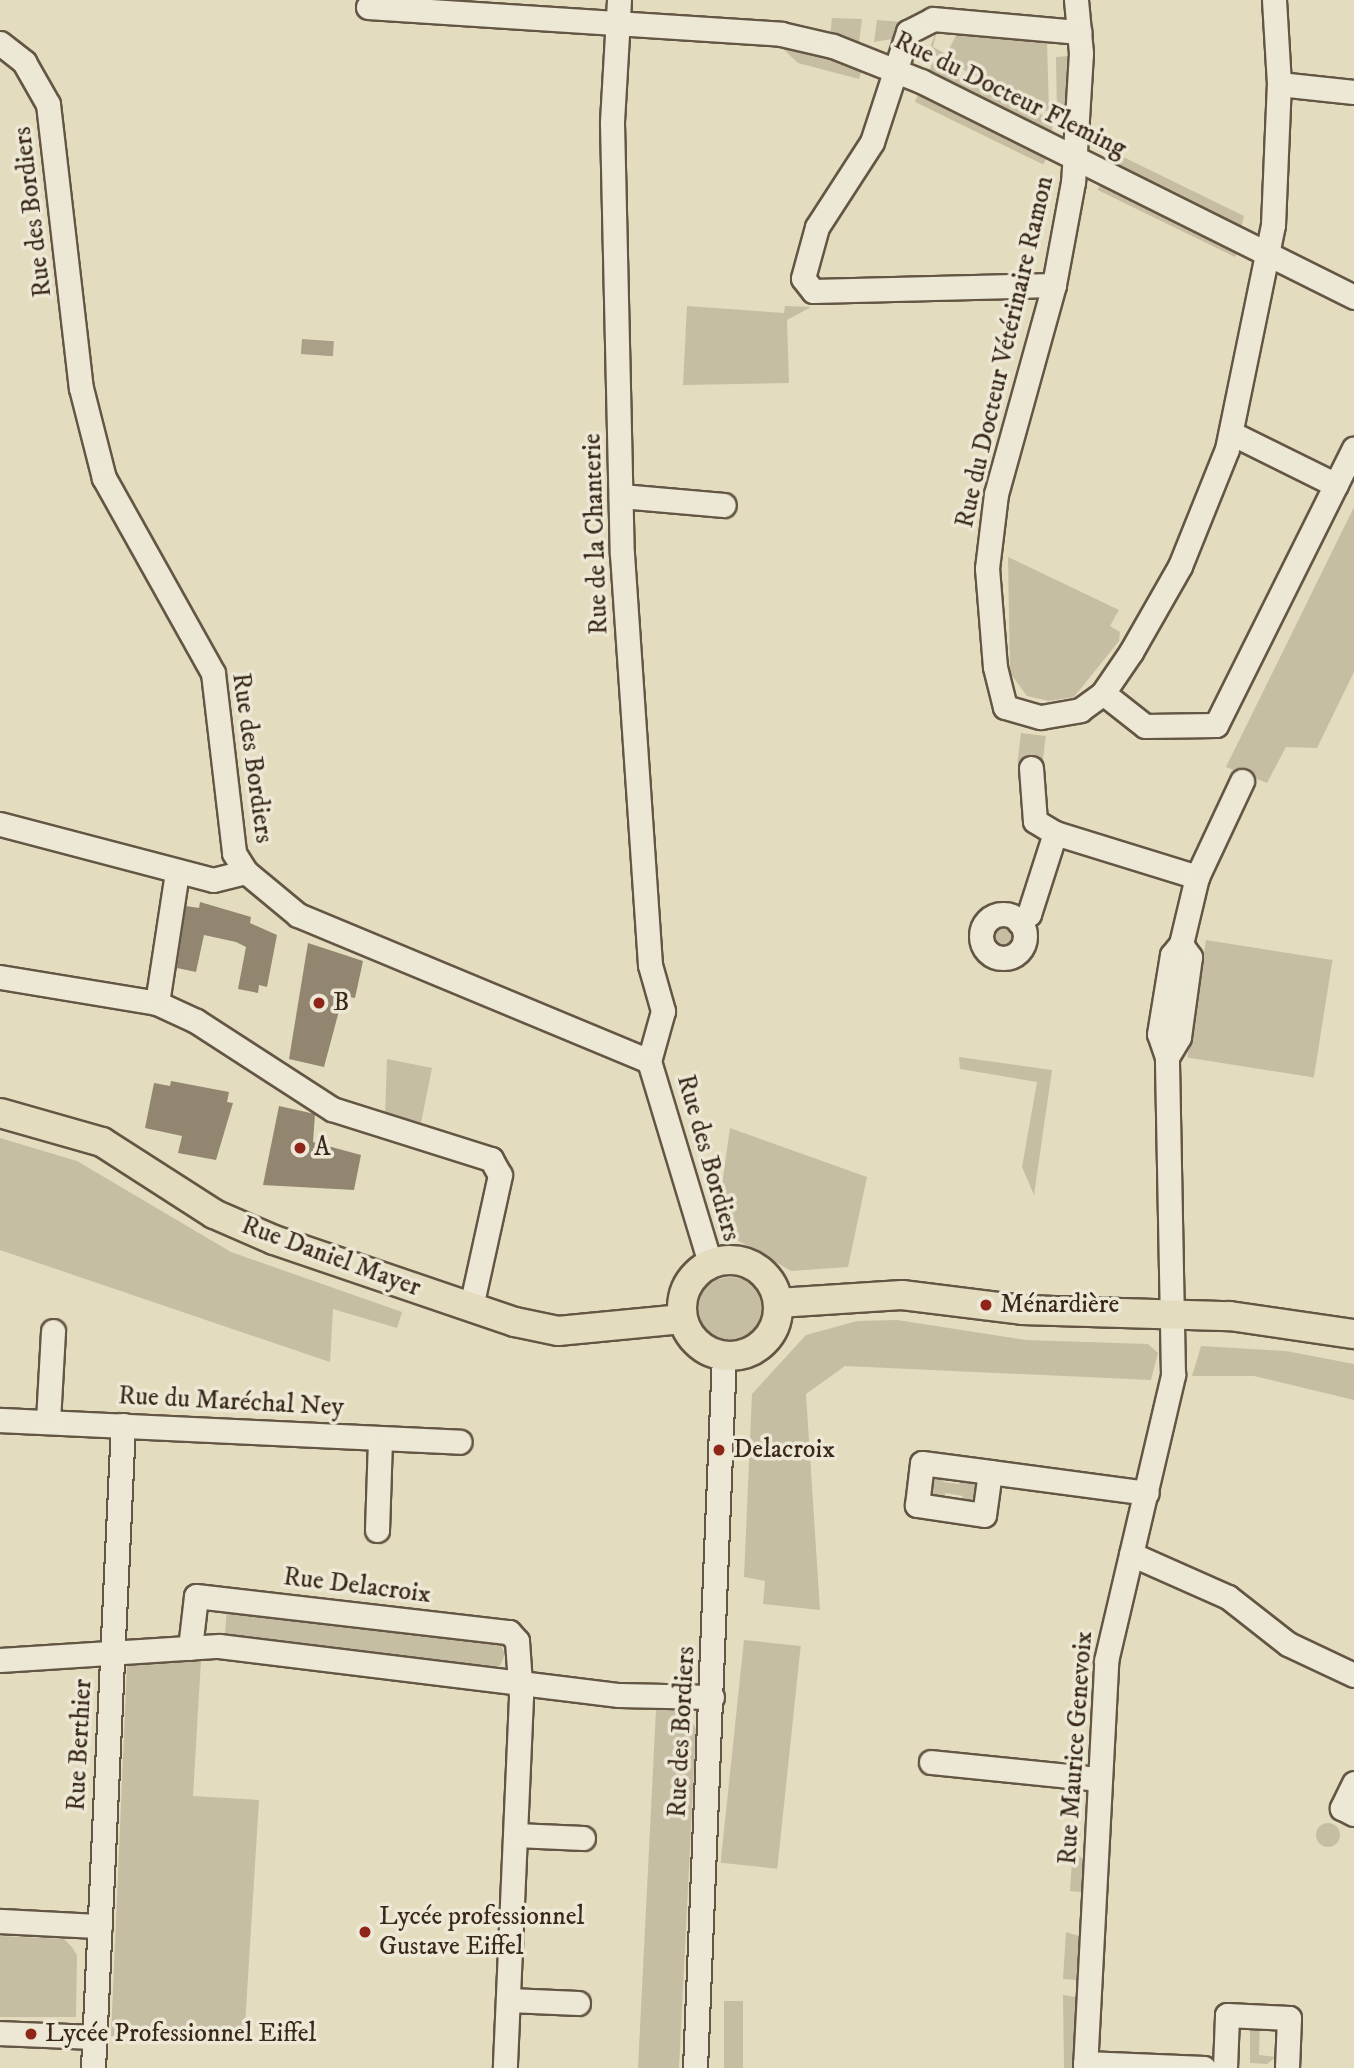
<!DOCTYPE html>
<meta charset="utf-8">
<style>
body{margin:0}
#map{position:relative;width:1354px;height:2068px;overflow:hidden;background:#e3dcbf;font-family:"IM FELL DW Pica",serif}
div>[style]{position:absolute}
.green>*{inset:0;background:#c6bea3;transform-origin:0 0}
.round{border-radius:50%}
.water>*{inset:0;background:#aa9f87;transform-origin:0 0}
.building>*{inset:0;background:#928670}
.roads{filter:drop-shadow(2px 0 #645644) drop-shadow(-2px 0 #645644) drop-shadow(0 2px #645644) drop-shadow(0 -2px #645644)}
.minor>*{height:23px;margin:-11.5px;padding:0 11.5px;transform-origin:11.5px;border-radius:11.5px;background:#ede8d5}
.minor>.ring{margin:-11.5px;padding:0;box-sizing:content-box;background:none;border:23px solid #ede8d5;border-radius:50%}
.major>*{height:28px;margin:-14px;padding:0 14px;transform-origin:14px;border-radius:14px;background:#e3dcbf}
.major>.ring{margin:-14px;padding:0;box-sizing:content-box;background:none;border:28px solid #e3dcbf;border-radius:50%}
.dots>*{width:19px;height:19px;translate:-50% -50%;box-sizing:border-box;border:4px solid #ede8d5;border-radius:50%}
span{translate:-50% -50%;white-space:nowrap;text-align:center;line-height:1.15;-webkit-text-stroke:7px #ede8d5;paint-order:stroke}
.street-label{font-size:26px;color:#3a291b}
.poi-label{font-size:26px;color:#3a291b}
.left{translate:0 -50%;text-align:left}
</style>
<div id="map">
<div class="green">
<div style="clip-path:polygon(832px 18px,862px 19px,859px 43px,830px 36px)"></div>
<div style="clip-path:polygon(877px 20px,902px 22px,892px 39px,874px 42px)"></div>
<div style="clip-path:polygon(937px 30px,933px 47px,946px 54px,958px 32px,1047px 41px,1049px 112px,937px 57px,931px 45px)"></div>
<div style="clip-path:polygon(780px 46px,863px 66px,859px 79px,798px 63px)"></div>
<div style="clip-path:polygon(1069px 56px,1069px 118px,1057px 115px,1056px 57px)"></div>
<div style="clip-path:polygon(933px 62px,1051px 119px,1053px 135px,928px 73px)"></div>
<div style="left:920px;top:91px;width:143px;height:12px;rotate:26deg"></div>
<div style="clip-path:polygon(1109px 150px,1244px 216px,1241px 229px,1107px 162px)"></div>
<div style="left:1102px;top:181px;width:153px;height:10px;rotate:26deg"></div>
<div style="clip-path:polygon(687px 306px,784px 313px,785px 306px,811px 307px,787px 320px,789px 383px,683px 385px)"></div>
<div style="clip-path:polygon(1354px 507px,1354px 672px,1317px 748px,1286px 747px,1267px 783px,1226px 767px)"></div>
<div style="clip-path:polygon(1008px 557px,1119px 610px,1110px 626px,1120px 632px,1119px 641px,1074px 697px,1049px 701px,1027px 696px,1010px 673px)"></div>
<div style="left:1021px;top:733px;width:25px;height:30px;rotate:7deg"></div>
<div class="round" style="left:990px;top:923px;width:26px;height:26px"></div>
<div style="left:1206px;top:940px;width:128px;height:119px;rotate:9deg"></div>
<div style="clip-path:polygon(959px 1057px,1052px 1070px,1034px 1195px,1022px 1167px,1037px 1082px,960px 1069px)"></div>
<div style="clip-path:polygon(387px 1059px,432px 1068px,420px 1128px,385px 1117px)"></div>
<div style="clip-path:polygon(730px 1128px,867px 1177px,848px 1267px,791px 1271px,716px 1228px)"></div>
<div style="clip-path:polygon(0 1138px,77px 1161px,231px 1252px,402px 1312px,397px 1328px,333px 1309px,330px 1362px,0 1250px)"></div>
<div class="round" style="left:697px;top:1277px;width:66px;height:66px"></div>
<div style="clip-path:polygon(897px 1320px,1026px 1340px,1148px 1344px,1158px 1353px,1151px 1380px,845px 1366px,806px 1394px,820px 1610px,763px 1604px,765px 1581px,744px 1577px,752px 1394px,806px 1335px,857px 1321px)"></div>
<div style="clip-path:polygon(1201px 1346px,1286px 1351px,1354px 1364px,1354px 1400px,1254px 1376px,1192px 1376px)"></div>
<div style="clip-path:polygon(948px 1469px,943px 1482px,959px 1484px,967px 1471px,980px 1476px,971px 1503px,958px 1507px,963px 1496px,946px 1493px,939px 1504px,930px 1501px,930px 1477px)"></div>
<div style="clip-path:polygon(227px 1608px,500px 1643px,505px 1654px,500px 1666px,489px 1667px,225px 1634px)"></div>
<div style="left:744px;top:1640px;width:57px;height:224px;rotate:6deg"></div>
<div style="clip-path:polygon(201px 1660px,193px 1796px,259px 1800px,244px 2041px,111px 2036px,127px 1665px)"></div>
<div style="clip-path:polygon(656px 1710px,687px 1711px,696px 1729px,679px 2068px,638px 2068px)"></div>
<div class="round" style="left:1316px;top:1823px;width:24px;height:24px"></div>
<div style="clip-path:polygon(1074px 1828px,1081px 1828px,1078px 1855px,1088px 1862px,1081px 1892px,1070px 1891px)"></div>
<div style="clip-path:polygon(1066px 1932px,1082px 1937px,1077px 1980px,1063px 1979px)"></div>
<div style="clip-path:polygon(0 1936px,64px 1939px,71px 1946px,77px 1955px,76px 2017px,0 2017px)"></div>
<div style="clip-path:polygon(1063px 1995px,1076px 1997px,1074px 2068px,1064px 2068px)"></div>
<div style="left:724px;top:2001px;width:19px;height:67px"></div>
<div style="clip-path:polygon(1260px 2021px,1259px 2055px,1276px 2057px,1267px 2064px,1250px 2063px,1250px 2029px,1235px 2028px)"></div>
</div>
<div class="water">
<div style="left:302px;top:339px;width:32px;height:15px;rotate:4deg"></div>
</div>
<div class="building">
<div style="clip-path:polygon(200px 902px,251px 917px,250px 923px,277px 935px,267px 987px,259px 985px,258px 993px,238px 989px,246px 947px,236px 942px,204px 935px,196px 972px,177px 968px,186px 906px,199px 908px)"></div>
<div style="clip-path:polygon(308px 943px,363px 961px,355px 998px,343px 996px,324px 1067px,289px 1059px)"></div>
<div style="clip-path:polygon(171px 1081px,229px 1092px,227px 1102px,233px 1103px,216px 1160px,178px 1153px,182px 1136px,145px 1128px,154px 1083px,170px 1086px)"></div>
<div style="clip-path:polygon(279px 1106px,315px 1114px,313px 1142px,361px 1155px,354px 1190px,263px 1185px)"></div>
</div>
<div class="roads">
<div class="minor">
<div style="left:619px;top:0;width:123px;rotate:93.3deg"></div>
<div style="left:612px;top:123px;width:431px;rotate:88.7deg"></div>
<div style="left:622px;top:554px;width:412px;rotate:86.1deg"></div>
<div style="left:650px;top:965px;width:48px;rotate:74.2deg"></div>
<div style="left:663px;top:1011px;width:52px;rotate:105.6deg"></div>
<div style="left:1076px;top:0;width:53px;rotate:84.6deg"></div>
<div style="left:1081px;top:53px;width:129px;rotate:93.5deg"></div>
<div style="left:1073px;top:182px;width:105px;rotate:100.5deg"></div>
<div style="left:1054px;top:285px;width:217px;rotate:105.5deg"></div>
<div style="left:996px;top:494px;width:75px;rotate:96.9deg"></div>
<div style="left:987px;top:568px;width:99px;rotate:85.4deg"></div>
<div style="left:995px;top:667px;width:41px;rotate:76deg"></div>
<div style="left:1005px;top:707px;width:37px;rotate:16deg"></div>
<div style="left:1041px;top:717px;width:40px;rotate:-10deg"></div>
<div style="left:1080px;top:710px;width:29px;rotate:-36deg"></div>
<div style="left:1103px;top:693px;width:50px;rotate:-55.7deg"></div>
<div style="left:1131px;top:652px;width:99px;rotate:-60.3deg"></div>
<div style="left:1180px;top:566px;width:126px;rotate:-68.1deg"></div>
<div style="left:1227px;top:449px;width:229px;rotate:-78.4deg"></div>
<div style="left:1273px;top:225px;width:141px;rotate:-87.6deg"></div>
<div style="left:1279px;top:84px;width:84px;rotate:-93.4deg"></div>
<div style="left:368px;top:7px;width:414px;rotate:3.7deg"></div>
<div style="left:781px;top:34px;width:53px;rotate:13deg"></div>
<div style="left:833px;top:46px;width:95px;rotate:21.7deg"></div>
<div style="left:921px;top:81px;width:484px;rotate:26.5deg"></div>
<div style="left:0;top:43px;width:31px;rotate:38deg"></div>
<div style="left:24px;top:62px;width:48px;rotate:60.3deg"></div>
<div style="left:48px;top:104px;width:286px;rotate:83.4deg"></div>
<div style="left:81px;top:388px;width:93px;rotate:75.7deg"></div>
<div style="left:104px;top:478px;width:223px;rotate:60.8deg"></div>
<div style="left:213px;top:673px;width:181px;rotate:83.3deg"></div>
<div style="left:234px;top:853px;width:22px;rotate:58deg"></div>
<div style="left:246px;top:872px;width:67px;rotate:39.6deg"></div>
<div style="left:298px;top:915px;width:380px;rotate:22.6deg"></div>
<div style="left:649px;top:1061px;width:211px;rotate:73.2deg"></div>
<div style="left:1279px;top:84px;width:75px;rotate:6.1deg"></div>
<div style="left:1054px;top:285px;width:241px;rotate:178.6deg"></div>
<div style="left:813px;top:291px;width:16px;rotate:-128deg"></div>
<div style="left:803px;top:278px;width:53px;rotate:-74.6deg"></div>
<div style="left:817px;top:227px;width:101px;rotate:-57.1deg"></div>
<div style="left:872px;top:142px;width:116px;rotate:-71.9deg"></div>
<div style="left:908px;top:32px;width:28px;rotate:-27deg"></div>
<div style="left:933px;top:19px;width:147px;rotate:5.1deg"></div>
<div style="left:1231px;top:433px;width:117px;rotate:26.3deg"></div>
<div style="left:621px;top:496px;width:103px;rotate:5deg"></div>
<div style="left:1103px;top:693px;width:53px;rotate:38.2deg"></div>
<div style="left:1145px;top:726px;width:71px;rotate:-0.8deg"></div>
<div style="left:1216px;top:725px;width:309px;rotate:-63.5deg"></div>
<div style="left:1031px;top:768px;width:53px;rotate:85.7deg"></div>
<div style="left:1035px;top:821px;width:23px;rotate:31deg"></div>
<div style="left:1055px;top:833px;width:149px;rotate:17.2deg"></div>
<div style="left:0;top:824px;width:220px;rotate:14.7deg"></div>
<div style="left:213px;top:880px;width:34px;rotate:-14deg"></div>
<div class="ring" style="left:981px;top:914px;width:21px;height:21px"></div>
<div style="left:1019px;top:922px;width:13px;rotate:-39deg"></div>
<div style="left:1029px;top:914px;width:85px;rotate:-72.2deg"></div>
<div style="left:0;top:977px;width:159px;rotate:9.4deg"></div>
<div style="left:157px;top:1003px;width:43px;rotate:24.8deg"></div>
<div style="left:196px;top:1021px;width:162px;rotate:32.9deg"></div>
<div style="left:332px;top:1109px;width:167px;rotate:17.5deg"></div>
<div style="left:491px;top:1159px;width:18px;rotate:61deg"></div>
<div style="left:500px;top:1175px;width:135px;rotate:102.4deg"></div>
<div style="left:157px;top:1003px;width:133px;rotate:-81.3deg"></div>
<div style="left:1167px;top:1057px;width:23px;rotate:-59deg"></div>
<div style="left:1179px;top:1037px;width:81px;rotate:-82.2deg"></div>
<div style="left:1190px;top:957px;width:16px;rotate:-125deg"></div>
<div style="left:0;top:1420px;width:460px;rotate:2.7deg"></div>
<div style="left:48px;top:1421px;width:90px;rotate:-86.8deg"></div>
<div style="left:990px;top:1472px;width:43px;rotate:97.9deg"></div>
<div style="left:984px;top:1515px;width:68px;rotate:-171.5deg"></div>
<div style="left:917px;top:1505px;width:42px;rotate:-83.2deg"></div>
<div style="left:922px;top:1463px;width:69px;rotate:7.5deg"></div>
<div style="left:990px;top:1472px;width:158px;rotate:7.6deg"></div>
<div style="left:377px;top:1530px;width:92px;rotate:-88.1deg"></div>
<div style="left:1131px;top:1554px;width:106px;rotate:23.9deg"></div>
<div style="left:1228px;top:1597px;width:76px;rotate:38.1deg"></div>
<div style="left:1288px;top:1644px;width:73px;rotate:25.2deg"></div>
<div style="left:190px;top:1648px;width:52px;rotate:-83.4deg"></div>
<div style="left:196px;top:1596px;width:315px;rotate:6.6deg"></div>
<div style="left:509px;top:1632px;width:12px;rotate:48deg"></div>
<div style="left:517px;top:1641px;width:56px;rotate:85.9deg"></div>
<div style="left:521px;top:1697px;width:371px;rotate:92.5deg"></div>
<div style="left:0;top:1660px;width:219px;rotate:-3.7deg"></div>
<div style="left:219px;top:1646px;width:403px;rotate:7deg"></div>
<div style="left:619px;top:1695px;width:93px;rotate:1.2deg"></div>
<div style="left:931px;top:1762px;width:168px;rotate:5.8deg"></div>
<div style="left:1354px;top:1783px;width:28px;rotate:116deg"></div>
<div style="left:1342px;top:1808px;width:13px;rotate:27deg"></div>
<div style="left:516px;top:1835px;width:67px;rotate:2.6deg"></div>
<div style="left:0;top:1921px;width:100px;rotate:2.9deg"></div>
<div style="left:509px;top:2000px;width:69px;rotate:2.5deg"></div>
<div style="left:0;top:2033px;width:94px;rotate:2.4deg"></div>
<div style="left:1085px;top:2063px;width:119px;rotate:2.4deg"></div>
<div style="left:93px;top:2068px;width:644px;rotate:-87.33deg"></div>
<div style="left:695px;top:2068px;width:713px;rotate:-87.67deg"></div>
<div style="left:1085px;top:2068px;width:408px;rotate:-87deg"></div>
<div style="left:1106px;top:1661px;width:294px;rotate:-76.8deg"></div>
<div style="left:1173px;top:1375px;width:318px;rotate:-91.1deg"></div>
<div style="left:1167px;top:1057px;width:24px;rotate:-109deg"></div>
<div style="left:1159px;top:1034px;width:80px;rotate:-80.7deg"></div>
<div style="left:1172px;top:955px;width:14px;rotate:-51deg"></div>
<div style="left:1181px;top:944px;width:69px;rotate:-76.6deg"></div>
<div style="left:1197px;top:877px;width:106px;rotate:-64.9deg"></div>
<div style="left:1225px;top:2068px;width:53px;rotate:-87.8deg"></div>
<div style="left:1227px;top:2015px;width:62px;rotate:2.8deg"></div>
<div style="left:1289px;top:2018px;width:50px;rotate:92.3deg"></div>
</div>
<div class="major">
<div style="left:0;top:1113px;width:106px;rotate:15.9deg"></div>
<div style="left:102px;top:1142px;width:133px;rotate:32.7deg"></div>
<div style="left:214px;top:1214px;width:65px;rotate:23.4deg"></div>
<div style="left:274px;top:1240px;width:255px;rotate:18.8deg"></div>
<div style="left:515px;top:1322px;width:44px;rotate:11.8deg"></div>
<div style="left:558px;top:1331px;width:125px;rotate:-5.5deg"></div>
<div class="ring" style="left:682px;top:1260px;width:68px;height:68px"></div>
<div style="left:778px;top:1303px;width:124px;rotate:-3.7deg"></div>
<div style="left:902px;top:1295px;width:121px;rotate:7.1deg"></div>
<div style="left:1022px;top:1310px;width:208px;rotate:1.7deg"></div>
<div style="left:1230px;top:1316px;width:125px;rotate:8.3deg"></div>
</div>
</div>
<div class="dots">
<div style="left:319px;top:1003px;background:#8f2418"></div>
<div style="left:300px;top:1148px;background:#8f2418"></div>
<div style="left:986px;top:1305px;background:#8f2418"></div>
<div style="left:719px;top:1450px;background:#8f2418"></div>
<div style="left:365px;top:1932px;background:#8f2418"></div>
<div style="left:31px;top:2034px;background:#8f2418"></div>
</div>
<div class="street-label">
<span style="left:1010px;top:95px;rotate:26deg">Rue du Docteur Fleming</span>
<span style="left:33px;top:212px;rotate:-97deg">Rue des Bordiers</span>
<span style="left:1005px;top:352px;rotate:-77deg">Rue du Docteur Vétérinaire Ramon</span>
<span style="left:596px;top:534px;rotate:-92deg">Rue de la Chanterie</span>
<span style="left:252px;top:758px;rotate:82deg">Rue des Bordiers</span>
<span style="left:708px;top:1158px;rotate:74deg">Rue des Bordiers</span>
<span style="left:331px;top:1257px;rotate:20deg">Rue Daniel Mayer</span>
<span style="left:231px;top:1402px;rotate:3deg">Rue du Maréchal Ney</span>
<span style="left:357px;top:1586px;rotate:7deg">Rue Delacroix</span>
<span style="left:682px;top:1732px;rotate:-87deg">Rue des Bordiers</span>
<span style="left:80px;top:1745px;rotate:-87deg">Rue Berthier</span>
<span style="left:1076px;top:1748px;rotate:-86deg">Rue Maurice Genevoix</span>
</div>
<div class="poi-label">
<span class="left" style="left:333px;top:1003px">B</span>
<span class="left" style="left:314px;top:1148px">A</span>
<span class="left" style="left:1000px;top:1305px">Ménardière</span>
<span class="left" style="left:733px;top:1450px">Delacroix</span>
<span class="left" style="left:379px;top:1932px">Lycée professionnel<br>Gustave Eiffel</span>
<span class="left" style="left:45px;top:2034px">Lycée Professionnel Eiffel</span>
</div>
</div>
